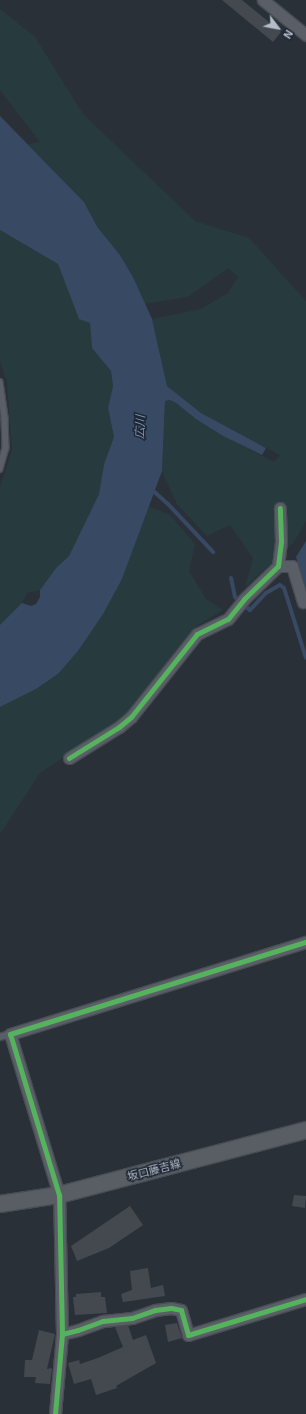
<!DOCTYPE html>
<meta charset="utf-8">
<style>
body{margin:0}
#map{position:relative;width:306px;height:1414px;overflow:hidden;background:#2a3038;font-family:"Exo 2","Noto Sans JP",sans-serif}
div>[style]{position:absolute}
.green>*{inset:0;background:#273a3e}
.water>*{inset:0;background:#384963}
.stream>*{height:4px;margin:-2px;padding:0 2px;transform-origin:2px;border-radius:2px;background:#384963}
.building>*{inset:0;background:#444950}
.roads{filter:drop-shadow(1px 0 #484c53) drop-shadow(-1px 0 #484c53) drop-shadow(0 1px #484c53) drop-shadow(0 -1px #484c53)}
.lane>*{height:5.5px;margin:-2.75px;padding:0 2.75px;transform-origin:2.75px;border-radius:2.75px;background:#5a5e66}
.street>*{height:11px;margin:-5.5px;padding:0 5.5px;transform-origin:5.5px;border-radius:5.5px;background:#5a5e66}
.secondary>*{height:16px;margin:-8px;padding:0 8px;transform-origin:8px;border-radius:8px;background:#595d64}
.cycleway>*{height:5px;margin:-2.5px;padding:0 2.5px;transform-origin:2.5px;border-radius:2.5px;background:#56b35d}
span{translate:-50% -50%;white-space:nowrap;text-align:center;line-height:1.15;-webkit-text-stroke:3px #1d2633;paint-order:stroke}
.street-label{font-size:11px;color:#b4bcc9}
.water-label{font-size:12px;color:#7c92b1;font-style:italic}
.north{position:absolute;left:258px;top:8px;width:40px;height:40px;-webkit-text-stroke:3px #1d2633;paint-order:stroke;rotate:122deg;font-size:11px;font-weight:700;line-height:16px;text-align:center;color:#b4bcc9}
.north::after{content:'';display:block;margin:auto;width:14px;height:18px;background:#b4bcc9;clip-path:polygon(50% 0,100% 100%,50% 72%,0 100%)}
</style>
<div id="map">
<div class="green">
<div style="clip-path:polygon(0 9px,35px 37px,83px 114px,195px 221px,249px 238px,306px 301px,306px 521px,294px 542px,245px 587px,253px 558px,230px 525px,207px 536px,177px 504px,162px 471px,165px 401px,170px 400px,176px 403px,196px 419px,223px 436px,274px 462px,280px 455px,201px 413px,167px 386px,152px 319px,201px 309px,228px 293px,238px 277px,228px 268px,188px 297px,144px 304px,133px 277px,120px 255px,98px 228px,84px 202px,28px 144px,40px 142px,0 90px)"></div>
<div style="clip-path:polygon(0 230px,58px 264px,66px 284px,90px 323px,92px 348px,111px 371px,113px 386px,108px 408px,114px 437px,104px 464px,99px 494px,69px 556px,56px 568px,40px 590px,27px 593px,22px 603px,0 625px,0 487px,12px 450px,7px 382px,0 362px)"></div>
<div style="clip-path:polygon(148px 506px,170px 515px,195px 544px,189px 571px,206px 599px,223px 610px,195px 627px,124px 717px,40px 773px,0 834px,0 707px,36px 689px,58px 674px,78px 651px,122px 579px)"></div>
</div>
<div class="water">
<div style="clip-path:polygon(0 116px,84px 202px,98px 228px,120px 255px,133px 277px,152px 319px,167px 386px,201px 413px,266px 448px,262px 455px,223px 436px,196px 419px,176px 403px,170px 400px,165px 401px,162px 471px,122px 579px,103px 614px,78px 651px,58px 674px,36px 689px,0 707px,0 625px,22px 603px,31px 606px,36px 604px,40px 597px,40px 590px,56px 568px,69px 556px,99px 494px,104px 464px,114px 437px,108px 408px,113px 386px,111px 371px,92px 348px,90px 323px,79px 319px,58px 264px,0 230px)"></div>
<div style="clip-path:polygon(306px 541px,306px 589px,296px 557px)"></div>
</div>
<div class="stream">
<div style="left:150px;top:488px;width:24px;rotate:42deg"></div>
<div style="left:168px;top:504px;width:66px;rotate:46.8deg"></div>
<div style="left:231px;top:578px;width:19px;rotate:78deg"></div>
<div style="left:235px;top:597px;width:20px;rotate:41deg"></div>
<div style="left:250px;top:610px;width:23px;rotate:-47deg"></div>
<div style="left:266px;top:593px;width:16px;rotate:-30deg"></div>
<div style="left:280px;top:585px;width:5px;rotate:37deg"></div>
<div style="left:284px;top:588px;width:73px;rotate:72.6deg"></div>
</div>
<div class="building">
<div style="clip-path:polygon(222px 0,242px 0,281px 32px,273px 42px)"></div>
<div style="clip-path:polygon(294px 1195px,306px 1196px,305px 1208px,292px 1206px)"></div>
<div style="clip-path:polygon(130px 1206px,143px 1225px,109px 1248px,77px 1261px,71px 1246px)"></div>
<div style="clip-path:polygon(148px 1268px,151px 1288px,163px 1285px,165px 1296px,123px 1302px,121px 1294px,132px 1290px,130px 1271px)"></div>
<div style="clip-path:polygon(101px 1292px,101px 1297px,105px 1297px,107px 1313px,75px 1315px,73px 1297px,76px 1297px,76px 1294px)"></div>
<div style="clip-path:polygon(177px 1323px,182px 1338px,168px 1342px,165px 1325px)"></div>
<div style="clip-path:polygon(128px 1325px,133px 1340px,146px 1335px,156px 1363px,116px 1386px,117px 1388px,96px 1395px,91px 1379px,74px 1384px,68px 1363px,79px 1360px,80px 1364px,98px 1358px,123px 1347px,115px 1327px)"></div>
<div style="clip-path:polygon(39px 1330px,55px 1334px,47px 1369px,52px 1368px,50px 1384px,35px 1383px,36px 1377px,24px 1377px,25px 1360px,32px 1360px)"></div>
</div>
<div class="roads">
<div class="lane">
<div style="left:0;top:382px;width:37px;rotate:82deg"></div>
<div style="left:5px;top:419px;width:29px;rotate:88deg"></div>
<div style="left:6px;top:448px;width:22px;rotate:106deg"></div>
<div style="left:0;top:1037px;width:10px;rotate:-17deg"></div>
</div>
<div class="street">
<div style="left:263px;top:0;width:55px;rotate:39.1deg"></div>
<div style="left:278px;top:566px;width:14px"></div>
<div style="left:292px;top:566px;width:38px;rotate:73deg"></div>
<div style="left:69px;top:758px;width:59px;rotate:-31.8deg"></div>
<div style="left:119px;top:727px;width:16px;rotate:-40deg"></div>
<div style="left:131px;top:717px;width:106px;rotate:-51.5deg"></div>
<div style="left:197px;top:634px;width:34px;rotate:-26deg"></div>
<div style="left:228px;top:619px;width:26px;rotate:-51deg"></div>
<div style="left:244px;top:599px;width:47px;rotate:-44.1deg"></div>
<div style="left:278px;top:566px;width:25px;rotate:-83deg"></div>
<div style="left:281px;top:541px;width:33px;rotate:-92deg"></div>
<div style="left:62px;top:1334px;width:16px;rotate:-14deg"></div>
<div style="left:78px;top:1330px;width:27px;rotate:-20deg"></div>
<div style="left:103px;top:1321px;width:29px;rotate:-6deg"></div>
<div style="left:132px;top:1318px;width:24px;rotate:-19deg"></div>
<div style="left:155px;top:1310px;width:16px;rotate:-7deg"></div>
<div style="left:171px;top:1308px;width:10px;rotate:11deg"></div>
<div style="left:181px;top:1310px;width:26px;rotate:74deg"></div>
<div style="left:188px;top:1335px;width:123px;rotate:-17deg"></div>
<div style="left:55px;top:1414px;width:80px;rotate:-85deg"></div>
<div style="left:62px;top:1334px;width:139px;rotate:-91.2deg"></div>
<div style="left:59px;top:1195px;width:168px;rotate:-106.9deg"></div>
<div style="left:10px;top:1034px;width:310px;rotate:-17.3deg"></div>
</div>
<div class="secondary">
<div style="left:0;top:1204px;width:60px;rotate:-8.7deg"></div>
<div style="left:59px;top:1195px;width:255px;rotate:-14.7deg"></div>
</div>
</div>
<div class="cycleway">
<div style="left:69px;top:758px;width:59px;rotate:-31.8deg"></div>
<div style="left:119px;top:727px;width:16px;rotate:-40deg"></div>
<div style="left:131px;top:717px;width:106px;rotate:-51.5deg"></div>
<div style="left:197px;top:634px;width:34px;rotate:-26deg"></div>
<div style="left:228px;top:619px;width:26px;rotate:-51deg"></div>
<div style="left:244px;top:599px;width:47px;rotate:-44.1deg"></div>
<div style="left:278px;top:566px;width:25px;rotate:-83deg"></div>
<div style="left:281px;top:541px;width:33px;rotate:-92deg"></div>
<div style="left:62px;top:1334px;width:16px;rotate:-14deg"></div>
<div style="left:78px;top:1330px;width:27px;rotate:-20deg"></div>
<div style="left:103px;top:1321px;width:29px;rotate:-6deg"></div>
<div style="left:132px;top:1318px;width:24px;rotate:-19deg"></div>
<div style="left:155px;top:1310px;width:16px;rotate:-7deg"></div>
<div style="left:171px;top:1308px;width:10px;rotate:11deg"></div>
<div style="left:181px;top:1310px;width:26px;rotate:74deg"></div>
<div style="left:188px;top:1335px;width:123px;rotate:-17deg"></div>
<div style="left:55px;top:1414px;width:80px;rotate:-85deg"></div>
<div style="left:62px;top:1334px;width:139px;rotate:-91.2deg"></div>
<div style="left:59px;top:1195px;width:168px;rotate:-106.9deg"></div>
<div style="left:10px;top:1034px;width:310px;rotate:-17.3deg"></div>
</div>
<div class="street-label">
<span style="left:154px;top:1170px;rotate:-15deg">坂口藤吉線</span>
</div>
<div class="water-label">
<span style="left:140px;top:427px;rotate:-87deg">広川</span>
</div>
<div class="north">N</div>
</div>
